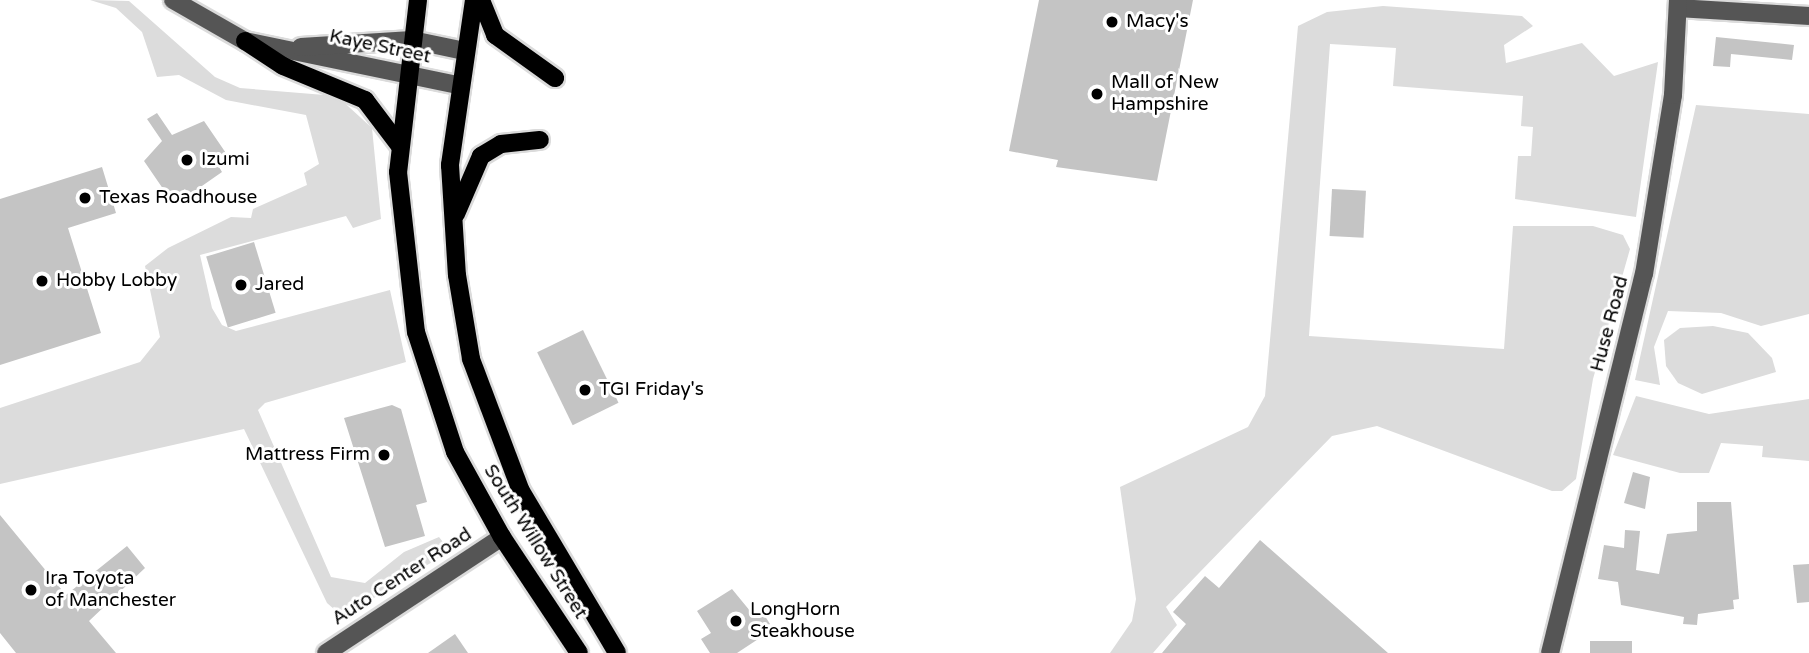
<!DOCTYPE html>
<style>
body{margin:0}
#map{position:relative;width:1809px;height:653px;overflow:hidden;background:#fff;font-family:"Varela Round",sans-serif}
div>[style]{position:absolute}
.green>*{inset:0;background:#dcdcdc}
.building>*{inset:0;background:#c4c4c4;transform-origin:0 0}
.roads{filter:drop-shadow(2px 0 #dbdbdb) drop-shadow(-2px 0 #dbdbdb) drop-shadow(0 2px #dbdbdb) drop-shadow(0 -2px #dbdbdb)}
.minor>*{height:18px;margin:-9px;padding:0 9px;transform-origin:9px;border-radius:9px;background:#555}
.major>*{height:18px;margin:-9px;padding:0 9px;transform-origin:9px;border-radius:9px;background:#000}
.dots>*{width:19px;height:19px;translate:-50% -50%;box-sizing:border-box;border:4px solid #fff;border-radius:50%}
span{translate:-50% -50%;white-space:nowrap;text-align:center;line-height:1.15;-webkit-text-stroke:6px #fff;paint-order:stroke}
.poi-label{font-size:19px;color:#000}
.left{translate:0 -50%;text-align:left}
.right{translate:-100% -50%;text-align:right}
.street-label{font-size:19px;color:#000}
</style>
<div id="map">
<div class="green">
<div style="clip-path:polygon(90px 0,129px 1px,215px 77px,240px 88px,337px 96px,372px 128px,381px 219px,353px 228px,346px 216px,200px 255px,212px 308px,222px 325px,236px 331px,390px 290px,406px 362px,265px 403px,258px 410px,331px 577px,365px 583px,404px 552px,439px 537px,450px 551px,343px 617px,327px 603px,244px 429px,0 484px,0 408px,140px 362px,160px 337px,145px 266px,168px 248px,231px 217px,251px 218px,253px 209px,307px 185px,304px 173px,319px 164px,306px 115px,226px 100px,179px 75px,157px 77px,142px 32px,116px 8px)"></div>
<div style="clip-path:polygon(1383px 6px,1522px 16px,1533px 26px,1504px 45px,1506px 63px,1582px 43px,1614px 76px,1658px 62px,1636px 217px,1515px 199px,1518px 156px,1531px 156px,1533px 127px,1521px 126px,1523px 96px,1393px 86px,1396px 48px,1330px 44px,1309px 336px,1504px 349px,1513px 226px,1593px 226px,1623px 235px,1630px 249px,1593px 379px,1576px 479px,1562px 491px,1552px 491px,1377px 426px,1332px 436px,1166px 607px,1177px 625px,1153px 653px,1110px 653px,1132px 621px,1136px 599px,1120px 487px,1248px 427px,1265px 396px,1298px 26px,1327px 12px)"></div>
<div style="clip-path:polygon(1696px 105px,1809px 114px,1809px 314px,1761px 326px,1721px 313px,1668px 311px,1654px 347px,1660px 385px,1635px 380px)"></div>
<div style="clip-path:polygon(1713px 326px,1748px 333px,1772px 358px,1776px 372px,1702px 394px,1678px 383px,1666px 366px,1664px 340px,1680px 328px)"></div>
<div style="clip-path:polygon(1636px 396px,1709px 414px,1809px 399px,1809px 461px,1762px 457px,1763px 446px,1721px 443px,1709px 473px,1680px 473px,1613px 455px)"></div>
</div>
<div class="building">
<div style="clip-path:polygon(1039px 0,1193px 0,1157px 181px,1056px 167px,1058px 160px,1009px 151px)"></div>
<div style="clip-path:polygon(1716px 37px,1794px 45px,1792px 60px,1731px 54px,1730px 67px,1713px 66px)"></div>
<div style="clip-path:polygon(157px 113px,172px 135px,204px 121px,230px 159px,219px 167px,222px 172px,189px 195px,185px 189px,170px 199px,144px 161px,162px 141px,147px 119px)"></div>
<div style="clip-path:polygon(102px 167px,116px 213px,68px 228px,101px 333px,0 365px,0 199px)"></div>
<div style="left:1332px;top:189px;width:34px;height:47px;rotate:3deg"></div>
<div style="left:254px;top:242px;width:74px;height:50px;rotate:73deg"></div>
<div style="left:583px;top:330px;width:81px;height:51px;rotate:64deg"></div>
<div style="clip-path:polygon(392px 405px,401px 409px,427px 502px,416px 505px,425px 536px,385px 547px,344px 418px)"></div>
<div style="clip-path:polygon(1633px 472px,1650px 477px,1645px 509px,1624px 503px)"></div>
<div style="clip-path:polygon(1697px 502px,1731px 502px,1739px 599px,1733px 600px,1734px 609px,1698px 614px,1697px 625px,1683px 624px,1684px 617px,1621px 605px,1618px 582px,1598px 579px,1604px 545px,1624px 548px,1625px 530px,1640px 531px,1636px 570px,1659px 574px,1667px 534px,1697px 531px)"></div>
<div style="clip-path:polygon(0 515px,66px 595px,127px 546px,145px 568px,89px 621px,116px 653px,16px 653px,0 633px)"></div>
<div style="clip-path:polygon(1260px 540px,1388px 653px,1162px 653px,1186px 624px,1173px 612px,1205px 576px,1219px 588px)"></div>
<div style="clip-path:polygon(1809px 564px,1809px 602px,1797px 603px,1793px 565px)"></div>
<div style="clip-path:polygon(732px 589px,755px 617px,763px 613px,770px 624px,763px 629px,766px 634px,737px 653px,710px 653px,701px 639px,711px 633px,697px 611px)"></div>
<div style="clip-path:polygon(455px 634px,468px 653px,428px 653px)"></div>
<div style="left:1590px;top:641px;width:42px;height:12px"></div>
</div>
<div class="roads">
<div class="minor">
<div style="left:173px;top:0;width:83px;rotate:29.7deg"></div>
<div style="left:245px;top:41px;width:217px;rotate:11.7deg"></div>
<div style="left:1678px;top:8px;width:131px;rotate:3.5deg"></div>
<div style="left:301px;top:47px;width:111px;rotate:-3.6deg"></div>
<div style="left:412px;top:40px;width:53px;rotate:11.9deg"></div>
<div style="left:326px;top:653px;width:211px;rotate:-33.4deg"></div>
<div style="left:1550px;top:653px;width:390px;rotate:-76.1deg"></div>
<div style="left:1644px;top:274px;width:181px;rotate:-80.8deg"></div>
<div style="left:1673px;top:95px;width:95px;rotate:-87deg"></div>
</div>
<div class="major">
<div style="left:418px;top:0;width:173px;rotate:96.6deg"></div>
<div style="left:398px;top:172px;width:161px;rotate:83.6deg"></div>
<div style="left:416px;top:332px;width:126px;rotate:72deg"></div>
<div style="left:455px;top:452px;width:97px;rotate:61.1deg"></div>
<div style="left:502px;top:537px;width:139px;rotate:56.4deg"></div>
<div style="left:474px;top:0;width:167px;rotate:98.3deg"></div>
<div style="left:450px;top:165px;width:110px;rotate:86.4deg"></div>
<div style="left:457px;top:275px;width:85px;rotate:80.5deg"></div>
<div style="left:471px;top:359px;width:141px;rotate:69.3deg"></div>
<div style="left:521px;top:491px;width:188px;rotate:59.3deg"></div>
<div style="left:481px;top:0;width:38px;rotate:68deg"></div>
<div style="left:495px;top:35px;width:74px;rotate:35.6deg"></div>
<div style="left:245px;top:41px;width:45px;rotate:33.3deg"></div>
<div style="left:283px;top:66px;width:89px;rotate:22.5deg"></div>
<div style="left:365px;top:100px;width:56px;rotate:52.9deg"></div>
<div style="left:456px;top:214px;width:63px;rotate:-66.7deg"></div>
<div style="left:481px;top:156px;width:23px;rotate:-31deg"></div>
<div style="left:501px;top:144px;width:39px;rotate:-6deg"></div>
</div>
</div>
<div class="dots">
<div style="left:1112px;top:22px;background:#000"></div>
<div style="left:1097px;top:94px;background:#000"></div>
<div style="left:187px;top:160px;background:#000"></div>
<div style="left:85px;top:198px;background:#000"></div>
<div style="left:42px;top:281px;background:#000"></div>
<div style="left:241px;top:285px;background:#000"></div>
<div style="left:585px;top:390px;background:#000"></div>
<div style="left:384px;top:455px;background:#000"></div>
<div style="left:31px;top:590px;background:#000"></div>
<div style="left:736px;top:621px;background:#000"></div>
</div>
<div class="poi-label">
<span class="left" style="left:1126px;top:22px">Macy's</span>
<span class="left" style="left:1111px;top:94px">Mall of New<br>Hampshire</span>
<span class="left" style="left:201px;top:160px">Izumi</span>
<span class="left" style="left:99px;top:198px">Texas Roadhouse</span>
<span class="left" style="left:56px;top:281px">Hobby Lobby</span>
<span class="left" style="left:255px;top:285px">Jared</span>
<span class="left" style="left:599px;top:390px">TGI Friday's</span>
<span class="right" style="left:370px;top:455px">Mattress Firm</span>
<span class="left" style="left:45px;top:590px">Ira Toyota<br>of Manchester</span>
<span class="left" style="left:750px;top:621px">LongHorn<br>Steakhouse</span>
</div>
<div class="street-label">
<span style="left:380px;top:47px;rotate:12deg">Kaye Street</span>
<span style="left:1610px;top:324px;rotate:-75deg">Huse Road</span>
<span style="left:535px;top:542px;rotate:58deg">South Willow Street</span>
<span style="left:402px;top:577px;rotate:-33deg">Auto Center Road</span>
</div>
</div>
